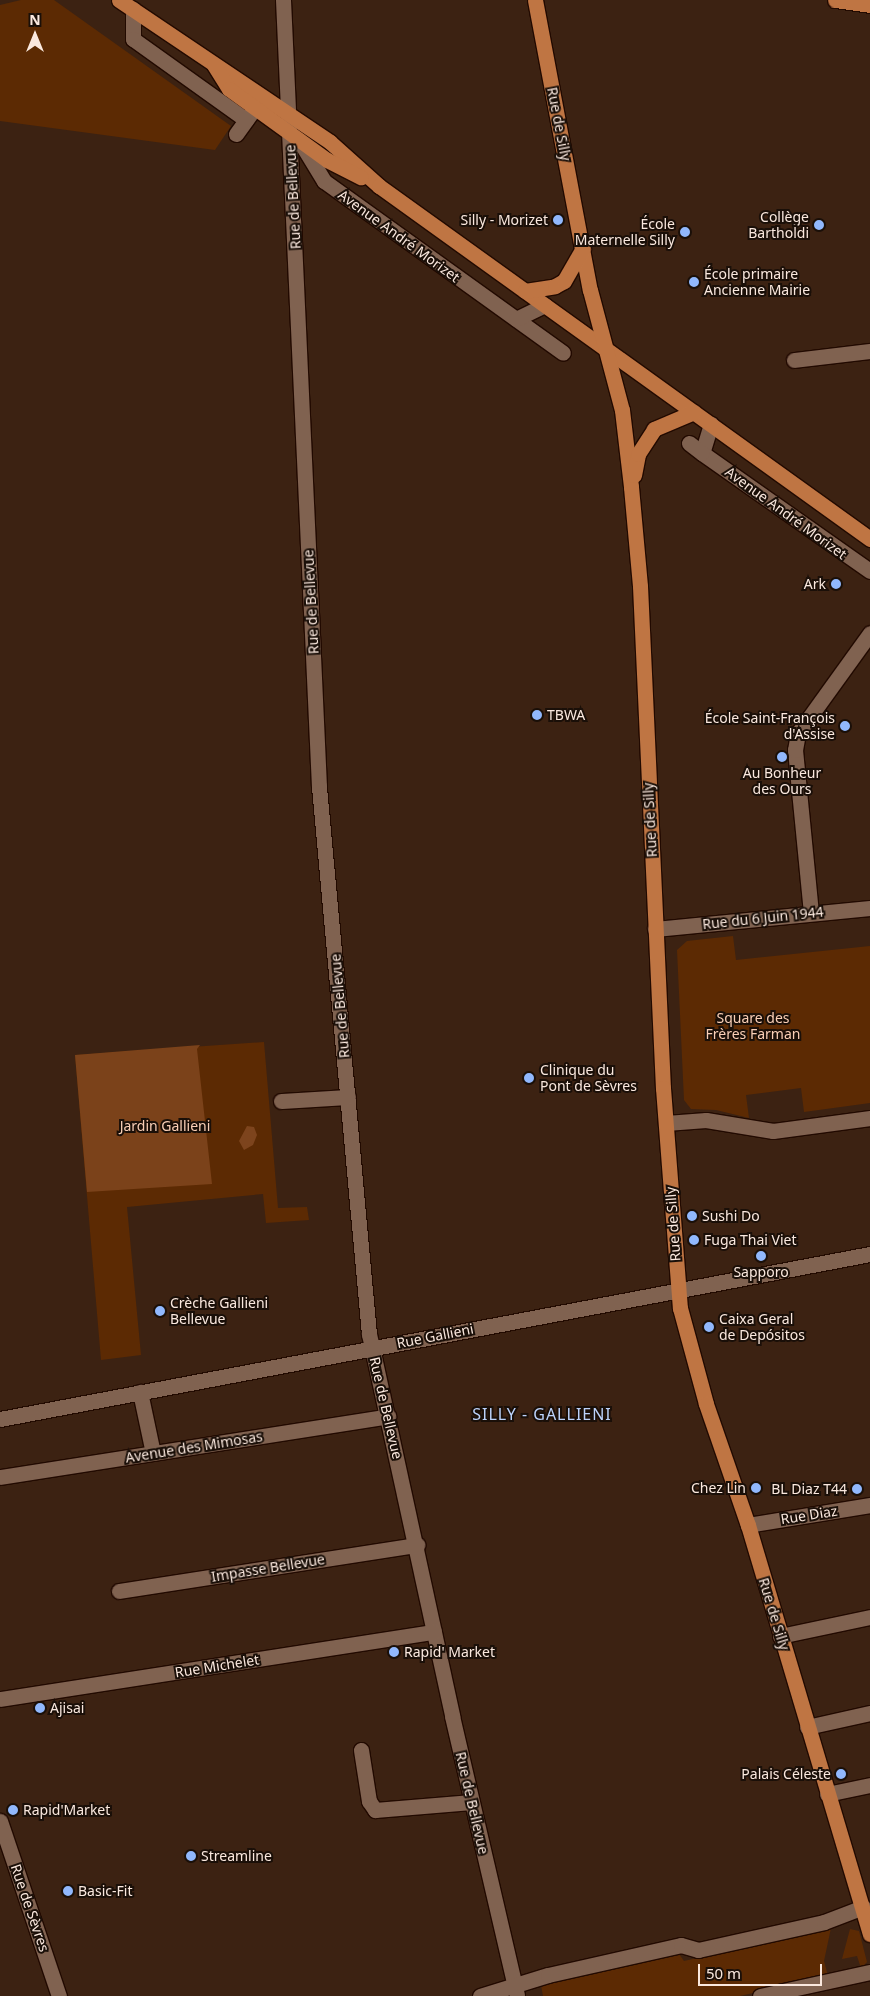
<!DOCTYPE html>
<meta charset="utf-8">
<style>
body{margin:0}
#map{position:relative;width:870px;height:1996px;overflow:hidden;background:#3c2212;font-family:"Noto Sans",sans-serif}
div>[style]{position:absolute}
.green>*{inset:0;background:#5c2a03}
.forest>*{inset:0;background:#7b421a}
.water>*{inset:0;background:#7d441d}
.roads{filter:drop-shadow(1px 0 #220a00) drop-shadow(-1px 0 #220a00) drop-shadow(0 1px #220a00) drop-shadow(0 -1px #220a00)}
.minor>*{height:15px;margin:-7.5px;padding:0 7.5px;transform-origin:7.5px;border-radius:7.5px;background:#806250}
.major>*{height:15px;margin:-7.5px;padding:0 7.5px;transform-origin:7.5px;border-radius:7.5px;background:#bf7543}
.dots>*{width:14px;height:14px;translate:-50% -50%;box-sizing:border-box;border:2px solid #1a0f08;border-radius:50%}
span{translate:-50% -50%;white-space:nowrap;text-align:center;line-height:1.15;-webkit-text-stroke:4px #1a0f08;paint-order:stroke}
.street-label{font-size:14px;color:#fae8de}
.poi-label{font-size:14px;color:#fae8de}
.right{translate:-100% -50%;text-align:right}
.left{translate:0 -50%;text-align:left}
.park-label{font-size:14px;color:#facfb6}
.quarter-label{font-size:16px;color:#bdd3fb;letter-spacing:1px}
.north{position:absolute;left:10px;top:10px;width:50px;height:50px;-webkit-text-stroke:4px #1a0f08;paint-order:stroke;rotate:0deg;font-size:14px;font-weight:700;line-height:20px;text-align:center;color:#fae8de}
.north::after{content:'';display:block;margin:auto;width:18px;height:22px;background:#fae8de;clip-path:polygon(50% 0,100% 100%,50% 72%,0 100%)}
.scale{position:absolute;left:698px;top:1964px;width:124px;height:22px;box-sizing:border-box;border:2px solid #fae8de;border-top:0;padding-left:6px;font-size:15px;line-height:18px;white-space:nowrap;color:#fae8de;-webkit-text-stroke:4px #1a0f08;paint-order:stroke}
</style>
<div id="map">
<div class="green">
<div style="clip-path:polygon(21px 0,54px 0,231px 126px,215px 150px,0 121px,0 5px)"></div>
<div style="clip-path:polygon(733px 936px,736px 960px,870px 946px,870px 1103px,804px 1112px,801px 1088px,746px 1095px,749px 1118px,716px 1110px,691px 1109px,684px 1100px,677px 950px,687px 941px)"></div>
<div style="clip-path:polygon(264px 1042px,278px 1208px,307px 1207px,309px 1220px,266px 1223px,263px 1194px,127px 1207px,141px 1355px,101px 1360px,75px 1055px)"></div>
<div style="clip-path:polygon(831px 1928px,824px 1961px,828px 1976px,740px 1996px,543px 1996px,541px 1985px,679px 1954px,684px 1961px)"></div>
<div style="clip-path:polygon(850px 1929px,859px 1931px,867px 1962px,861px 1968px,857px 1956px,842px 1959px)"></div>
</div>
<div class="forest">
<div style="clip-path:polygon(200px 1045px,197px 1049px,212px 1184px,87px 1192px,75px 1055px)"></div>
</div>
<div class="water">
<div style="clip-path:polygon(247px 1126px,254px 1127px,257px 1135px,253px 1145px,244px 1150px,239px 1141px)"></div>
</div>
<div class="roads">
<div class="minor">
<div style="left:283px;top:0;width:788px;rotate:87.38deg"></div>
<div style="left:319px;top:787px;width:549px;rotate:84.78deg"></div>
<div style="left:369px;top:1334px;width:391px;rotate:77.7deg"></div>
<div style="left:452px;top:1716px;width:287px;rotate:76.9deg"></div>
<div style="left:133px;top:9px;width:30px;rotate:90deg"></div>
<div style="left:133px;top:39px;width:139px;rotate:35.6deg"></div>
<div style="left:236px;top:134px;width:26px;rotate:-54deg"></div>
<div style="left:299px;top:140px;width:48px;rotate:58.6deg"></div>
<div style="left:324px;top:181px;width:294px;rotate:35.7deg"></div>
<div style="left:516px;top:319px;width:32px;rotate:-26deg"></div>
<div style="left:794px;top:360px;width:77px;rotate:-6.8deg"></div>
<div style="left:711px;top:424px;width:30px;rotate:107deg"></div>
<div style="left:702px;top:453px;width:205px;rotate:35.1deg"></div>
<div style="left:689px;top:443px;width:16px;rotate:38deg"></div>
<div style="left:811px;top:913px;width:164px;rotate:-95.6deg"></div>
<div style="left:795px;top:750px;width:17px;rotate:-80deg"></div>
<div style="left:798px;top:733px;width:123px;rotate:-54.2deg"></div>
<div style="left:655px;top:929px;width:216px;rotate:-5.6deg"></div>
<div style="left:281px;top:1101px;width:67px;rotate:-3.4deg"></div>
<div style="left:666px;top:1123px;width:40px;rotate:-4.3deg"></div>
<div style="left:706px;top:1120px;width:68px;rotate:9.3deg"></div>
<div style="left:773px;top:1131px;width:98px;rotate:-7.6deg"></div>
<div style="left:140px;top:1392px;width:62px;rotate:78deg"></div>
<div style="left:0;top:1419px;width:886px;rotate:-10.74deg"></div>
<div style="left:0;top:1477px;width:393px;rotate:-8.9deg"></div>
<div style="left:748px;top:1525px;width:124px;rotate:-9.3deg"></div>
<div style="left:119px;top:1591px;width:302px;rotate:-8.8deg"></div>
<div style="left:780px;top:1636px;width:92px;rotate:-11.9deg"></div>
<div style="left:0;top:1699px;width:439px;rotate:-8.8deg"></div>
<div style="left:807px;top:1727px;width:65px;rotate:-12.5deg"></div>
<div style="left:361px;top:1750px;width:52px;rotate:81.1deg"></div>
<div style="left:369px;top:1801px;width:11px;rotate:56deg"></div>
<div style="left:375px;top:1810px;width:97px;rotate:-4.7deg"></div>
<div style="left:827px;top:1794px;width:44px;rotate:-11.8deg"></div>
<div style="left:0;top:1821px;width:185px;rotate:71.4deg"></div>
<div style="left:480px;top:1996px;width:71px;rotate:-17.2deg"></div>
<div style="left:548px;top:1975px;width:136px;rotate:-12.7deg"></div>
<div style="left:681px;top:1945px;width:18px;rotate:16deg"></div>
<div style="left:698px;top:1950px;width:129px;rotate:-12.5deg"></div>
<div style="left:824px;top:1922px;width:42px;rotate:-21deg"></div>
<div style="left:760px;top:1996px;width:113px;rotate:-12.3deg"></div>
</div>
<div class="major">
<div style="left:119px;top:0;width:254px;rotate:33.9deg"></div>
<div style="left:330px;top:142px;width:66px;rotate:41.9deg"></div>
<div style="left:379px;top:186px;width:605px;rotate:35.71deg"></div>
<div style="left:535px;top:0;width:295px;rotate:79.3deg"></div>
<div style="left:590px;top:290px;width:124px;rotate:75.1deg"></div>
<div style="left:622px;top:410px;width:78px;rotate:83.3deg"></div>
<div style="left:631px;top:487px;width:99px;rotate:84.8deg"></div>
<div style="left:640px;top:586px;width:503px;rotate:87.38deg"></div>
<div style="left:663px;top:1088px;width:221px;rotate:85.6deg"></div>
<div style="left:680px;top:1308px;width:99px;rotate:74.8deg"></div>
<div style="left:706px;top:1404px;width:128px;rotate:70.9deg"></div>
<div style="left:748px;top:1525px;width:427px;rotate:73.4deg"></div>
<div style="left:835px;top:0;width:35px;rotate:8deg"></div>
<div style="left:214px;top:65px;width:28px;rotate:58deg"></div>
<div style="left:229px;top:89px;width:121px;rotate:35.9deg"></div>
<div style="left:327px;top:160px;width:38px;rotate:27deg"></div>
<div style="left:525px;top:291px;width:30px;rotate:-9deg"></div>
<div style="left:555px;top:286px;width:10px;rotate:-29deg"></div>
<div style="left:564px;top:281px;width:38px;rotate:-60deg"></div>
<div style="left:634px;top:475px;width:21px;rotate:-79deg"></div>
<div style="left:638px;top:454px;width:30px;rotate:-57deg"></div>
<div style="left:654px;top:429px;width:43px;rotate:-23deg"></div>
</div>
</div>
<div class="dots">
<div style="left:558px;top:220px;background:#91b8fd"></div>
<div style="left:819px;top:225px;background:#91b8fd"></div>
<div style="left:685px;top:232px;background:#91b8fd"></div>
<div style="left:694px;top:282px;background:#91b8fd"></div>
<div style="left:836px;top:584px;background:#91b8fd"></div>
<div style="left:537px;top:715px;background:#91b8fd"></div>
<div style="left:845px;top:726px;background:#91b8fd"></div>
<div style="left:782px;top:757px;background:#91b8fd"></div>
<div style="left:529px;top:1078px;background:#91b8fd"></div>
<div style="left:692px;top:1216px;background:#91b8fd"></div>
<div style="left:694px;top:1240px;background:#91b8fd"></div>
<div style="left:761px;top:1256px;background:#91b8fd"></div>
<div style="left:160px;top:1311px;background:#91b8fd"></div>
<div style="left:709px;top:1327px;background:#91b8fd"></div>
<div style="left:756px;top:1488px;background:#91b8fd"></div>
<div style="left:857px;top:1489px;background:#91b8fd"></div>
<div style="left:394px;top:1652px;background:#91b8fd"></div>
<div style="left:40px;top:1708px;background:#91b8fd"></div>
<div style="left:841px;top:1774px;background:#91b8fd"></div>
<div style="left:13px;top:1810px;background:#91b8fd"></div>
<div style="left:191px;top:1856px;background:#91b8fd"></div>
<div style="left:68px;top:1891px;background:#91b8fd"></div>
</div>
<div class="street-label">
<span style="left:559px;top:124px;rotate:79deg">Rue de Silly</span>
<span style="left:293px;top:197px;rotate:-93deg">Rue de Bellevue</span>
<span style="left:399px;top:236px;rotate:36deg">Avenue André Morizet</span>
<span style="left:786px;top:513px;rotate:36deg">Avenue André Morizet</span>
<span style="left:311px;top:602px;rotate:-93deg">Rue de Bellevue</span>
<span style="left:650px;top:820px;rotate:-93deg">Rue de Silly</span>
<span style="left:763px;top:918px;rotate:-6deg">Rue du 6 Juin 1944</span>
<span style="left:340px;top:1006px;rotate:-95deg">Rue de Bellevue</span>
<span style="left:673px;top:1224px;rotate:-94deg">Rue de Silly</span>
<span style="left:435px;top:1336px;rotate:-11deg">Rue Gallieni</span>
<span style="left:386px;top:1408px;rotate:77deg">Rue de Bellevue</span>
<span style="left:194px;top:1447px;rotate:-9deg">Avenue des Mimosas</span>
<span style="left:809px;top:1515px;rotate:-9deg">Rue Diaz</span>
<span style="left:268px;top:1568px;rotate:-9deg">Impasse Bellevue</span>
<span style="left:774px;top:1614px;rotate:73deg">Rue de Silly</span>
<span style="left:217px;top:1666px;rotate:-9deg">Rue Michelet</span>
<span style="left:472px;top:1803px;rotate:77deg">Rue de Bellevue</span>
<span style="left:30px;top:1908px;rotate:71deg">Rue de Sèvres</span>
</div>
<div class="poi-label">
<span class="right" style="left:809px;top:225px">Collège<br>Bartholdi</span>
<span class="right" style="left:548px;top:220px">Silly - Morizet</span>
<span class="right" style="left:675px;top:232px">École<br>Maternelle Silly</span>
<span class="left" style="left:704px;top:282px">École primaire<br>Ancienne Mairie</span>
<span class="right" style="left:826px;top:584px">Ark</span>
<span class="left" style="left:547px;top:715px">TBWA</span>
<span class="right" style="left:835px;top:726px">École Saint-François<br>d'Assise</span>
<span style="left:782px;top:781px">Au Bonheur<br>des Ours</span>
<span class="left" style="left:540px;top:1078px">Clinique du<br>Pont de Sèvres</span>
<span class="left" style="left:702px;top:1216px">Sushi Do</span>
<span class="left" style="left:704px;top:1240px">Fuga Thai Viet</span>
<span style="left:761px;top:1272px">Sapporo</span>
<span class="left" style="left:170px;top:1311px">Crèche Gallieni<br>Bellevue</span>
<span class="left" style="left:719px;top:1327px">Caixa Geral<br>de Depósitos</span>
<span class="right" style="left:746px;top:1488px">Chez Lin</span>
<span class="right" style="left:847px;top:1489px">BL Diaz T44</span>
<span class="left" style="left:404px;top:1652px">Rapid' Market</span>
<span class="left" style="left:50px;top:1708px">Ajisai</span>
<span class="right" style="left:831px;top:1774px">Palais Céleste</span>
<span class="left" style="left:23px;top:1810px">Rapid'Market</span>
<span class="left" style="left:201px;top:1856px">Streamline</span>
<span class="left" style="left:78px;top:1891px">Basic-Fit</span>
</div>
<div class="park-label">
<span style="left:753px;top:1026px">Square des<br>Frères Farman</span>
<span style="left:165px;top:1126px">Jardin Gallieni</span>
</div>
<div class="quarter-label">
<span style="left:542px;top:1414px">SILLY - GALLIENI</span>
</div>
<div class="north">N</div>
<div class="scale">50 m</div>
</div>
